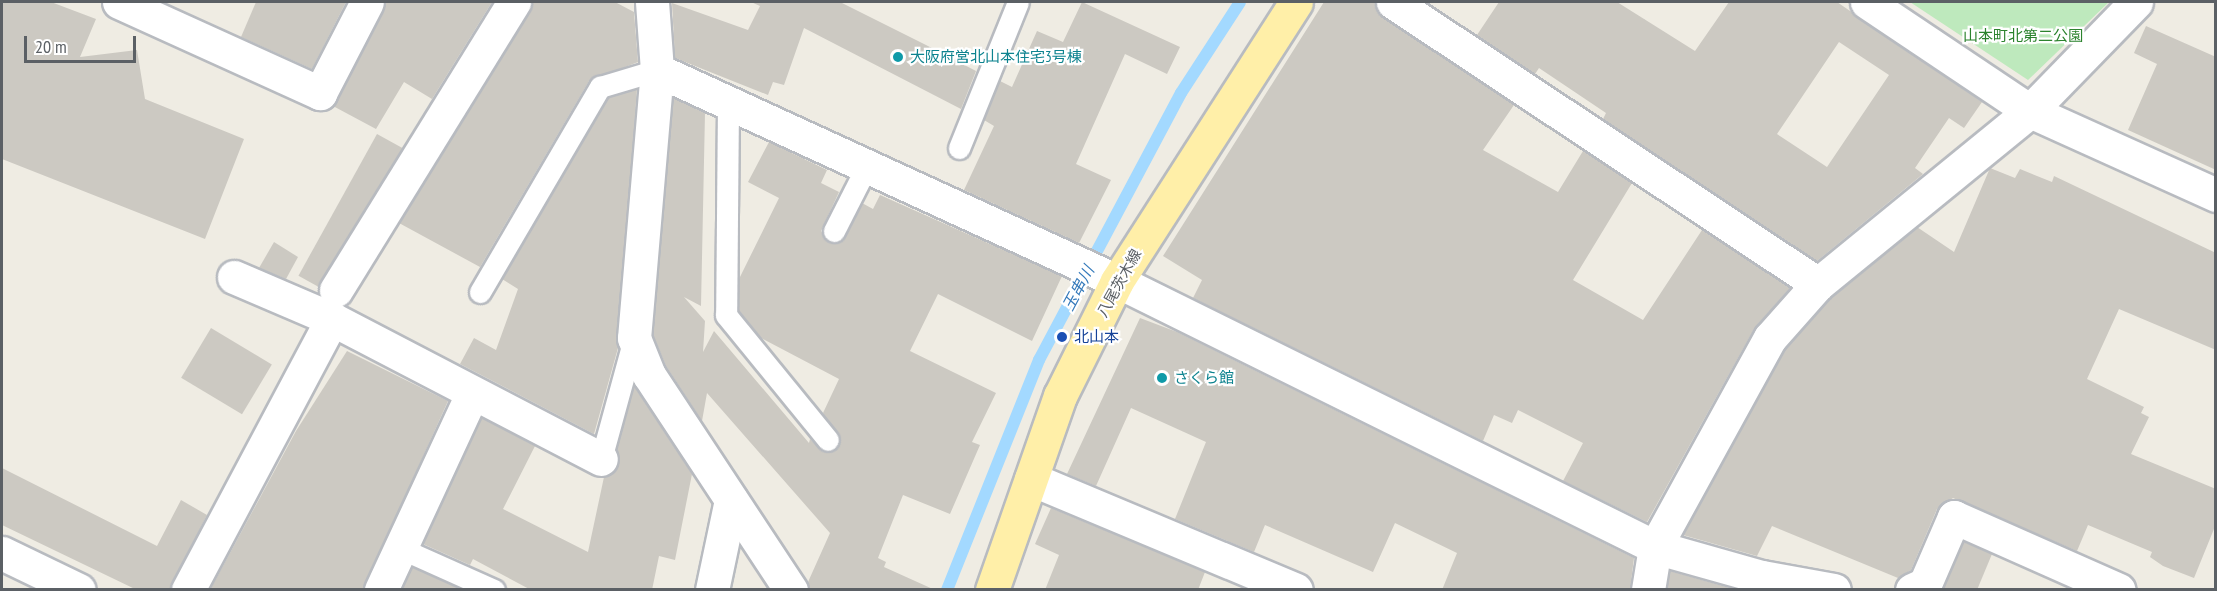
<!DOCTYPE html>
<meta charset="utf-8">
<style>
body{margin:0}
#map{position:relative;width:2217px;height:591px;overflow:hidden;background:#efece3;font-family:"PT Sans Narrow","Noto Sans JP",sans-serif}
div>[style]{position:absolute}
.green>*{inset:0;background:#bee9bd}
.stream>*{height:12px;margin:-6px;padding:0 6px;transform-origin:6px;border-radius:6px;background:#a3d9ff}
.building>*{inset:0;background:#ccc9c2;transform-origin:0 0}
.roads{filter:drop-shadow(2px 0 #b8bbc0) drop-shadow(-2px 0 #b8bbc0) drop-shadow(0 2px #b8bbc0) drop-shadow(0 -2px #b8bbc0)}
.service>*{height:21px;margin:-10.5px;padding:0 10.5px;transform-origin:10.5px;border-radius:10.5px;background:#fff}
.minor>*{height:33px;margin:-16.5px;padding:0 16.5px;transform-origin:16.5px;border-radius:16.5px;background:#fff}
.primary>*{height:33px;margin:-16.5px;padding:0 16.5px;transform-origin:16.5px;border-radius:16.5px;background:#ffefa8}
.dots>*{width:16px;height:16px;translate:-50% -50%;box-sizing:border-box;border:3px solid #fff;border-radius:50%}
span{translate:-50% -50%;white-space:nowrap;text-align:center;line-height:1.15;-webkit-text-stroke:4.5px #fff;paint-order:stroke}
.park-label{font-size:15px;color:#2c832e}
.culture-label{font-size:15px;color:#0d838f}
.left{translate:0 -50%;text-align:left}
.street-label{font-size:15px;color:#5b6065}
.transit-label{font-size:15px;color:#164399}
.water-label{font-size:16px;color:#357abb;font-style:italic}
.frame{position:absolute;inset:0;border:3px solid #5b6065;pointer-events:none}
.scale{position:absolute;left:24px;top:36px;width:112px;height:27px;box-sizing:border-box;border:3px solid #5b6065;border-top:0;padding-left:8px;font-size:18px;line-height:21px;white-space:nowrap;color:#5b6065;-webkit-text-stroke:4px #fff;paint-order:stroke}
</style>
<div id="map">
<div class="green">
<div style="clip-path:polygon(1910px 2px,2109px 2px,2028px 80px)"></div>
</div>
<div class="stream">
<div style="left:947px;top:590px;width:248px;rotate:-68.2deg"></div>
<div style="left:1039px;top:360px;width:302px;rotate:-62deg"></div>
<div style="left:1181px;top:93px;width:108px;rotate:-57deg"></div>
</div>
<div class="building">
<div style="clip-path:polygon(2px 2px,51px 2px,96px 19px,80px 57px,137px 50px,145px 99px,244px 139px,205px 239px,2px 159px)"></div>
<div style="clip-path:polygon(256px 2px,346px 2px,312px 69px,241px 37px)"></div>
<div style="clip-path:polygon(386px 2px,492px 2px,432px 99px,404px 82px,376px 129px,333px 106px)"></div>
<div style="clip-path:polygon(533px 2px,615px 2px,634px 12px,638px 62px,589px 81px,480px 267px,399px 223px)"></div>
<div style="clip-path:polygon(751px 2px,840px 2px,926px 45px,976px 71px,961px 109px,804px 28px,784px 85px,773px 82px,768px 95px,675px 58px,672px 3px,748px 30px,760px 6px)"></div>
<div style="clip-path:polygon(1082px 2px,1180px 47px,1167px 74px,1125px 54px,1076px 164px,1111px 180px,1079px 243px,964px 190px,994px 126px,984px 120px,1000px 81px,1012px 87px,1037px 31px,1063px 42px)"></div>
<div style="clip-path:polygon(1324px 2px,1374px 2px,1383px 18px,1514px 105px,1483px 150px,1558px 192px,1583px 151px,1632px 183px,1573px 280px,1643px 320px,1702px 230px,1790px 288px,1754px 329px,1647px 522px,1563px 481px,1583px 443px,1518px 410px,1512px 423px,1494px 415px,1483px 441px,1193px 298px,1202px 280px,1163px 256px)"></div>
<div style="clip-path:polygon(evenodd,1499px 2px,1617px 2px,1695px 51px,1729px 2px,1837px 2px,1982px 102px,1964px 128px,1949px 118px,1915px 168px,1923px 174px,1817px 261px,1603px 119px,1606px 113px,1539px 68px,1535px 74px,1477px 35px,1499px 2px,1839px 42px,1889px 75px,1827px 167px,1777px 134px,1839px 42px)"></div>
<div style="clip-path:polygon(2146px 26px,2216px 57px,2216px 170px,2128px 130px,2157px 64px,2134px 53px)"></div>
<div style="clip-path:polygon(637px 89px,618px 348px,594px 434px,460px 364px,474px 338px,496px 350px,518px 289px,502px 279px,608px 98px)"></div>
<div style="clip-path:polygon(673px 98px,705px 113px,701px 306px,684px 297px,705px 321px,703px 352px,714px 331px,809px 443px,810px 439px,823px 452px,840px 444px,823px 413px,839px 379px,761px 338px,739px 311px,739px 279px,779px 198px,748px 182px,769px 142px,827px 170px,821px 183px,839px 192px,821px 231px,829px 243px,841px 241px,862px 203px,873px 209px,880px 195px,1062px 276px,1032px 341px,938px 294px,910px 351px,996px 393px,972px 442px,980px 445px,950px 514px,903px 495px,878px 558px,886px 562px,884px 567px,935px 590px,810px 590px,808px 582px,830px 533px,707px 393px,702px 421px,666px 366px,653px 335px)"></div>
<div style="left:377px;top:134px;width:29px;height:162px;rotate:29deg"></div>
<div style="clip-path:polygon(1990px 168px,2015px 178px,2020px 169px,2052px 182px,2054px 176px,2216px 253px,2216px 350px,2119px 309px,2087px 379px,2144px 407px,2141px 413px,2149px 417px,2131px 454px,2216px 489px,2216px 524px,2194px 578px,2163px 566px,2150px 557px,2152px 552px,2088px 525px,2077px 551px,1953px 498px,1937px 509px,1911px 570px,1898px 578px,1772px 526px,1757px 556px,1683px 535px,1785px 349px,1831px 298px,1917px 227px,1954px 252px)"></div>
<div style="clip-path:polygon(274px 242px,298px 257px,286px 279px,259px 268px)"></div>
<div style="clip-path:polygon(1140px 318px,1177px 332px,1634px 558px,1630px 590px,1442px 590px,1457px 553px,1395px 523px,1373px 572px,1265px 525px,1254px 552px,1175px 519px,1206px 442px,1131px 408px,1096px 486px,1067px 474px)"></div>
<div style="left:211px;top:328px;width:71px;height:58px;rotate:31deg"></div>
<div style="clip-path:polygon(347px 351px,448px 401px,363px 590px,210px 590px,296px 431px)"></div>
<div style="clip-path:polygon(634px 386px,692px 474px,675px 560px,659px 556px,652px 590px,531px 590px,473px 559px,470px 565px,423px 544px,482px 418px,535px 446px,503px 509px,588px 552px,604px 477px,618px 467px,617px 449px)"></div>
<div style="clip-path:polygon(2px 468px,157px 546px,181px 500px,207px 515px,169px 590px,137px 590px,2px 525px)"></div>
<div style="clip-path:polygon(1051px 508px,1205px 572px,1198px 590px,1045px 590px,1059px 555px,1035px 544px)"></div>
<div style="clip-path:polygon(1964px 542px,1992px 554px,1977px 590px,1943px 590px)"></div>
<div style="clip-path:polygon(412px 567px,459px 588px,402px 590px)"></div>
<div style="clip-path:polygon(1670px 571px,1737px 590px,1667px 590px)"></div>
</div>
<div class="roads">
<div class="service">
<div style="left:728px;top:103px;width:212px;rotate:90.5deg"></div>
<div style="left:726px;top:315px;width:161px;rotate:50.8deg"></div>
<div style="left:959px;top:148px;width:157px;rotate:-68deg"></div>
<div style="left:834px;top:231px;width:73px;rotate:-63.1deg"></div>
<div style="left:480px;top:292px;width:238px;rotate:-59.7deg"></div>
<div style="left:600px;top:87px;width:59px;rotate:-16.6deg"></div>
<div style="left:601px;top:459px;width:125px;rotate:-74.7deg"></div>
<div style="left:400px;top:548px;width:103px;rotate:24.1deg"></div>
</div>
<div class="minor">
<div style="left:119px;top:2px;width:221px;rotate:24.4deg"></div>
<div style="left:320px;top:93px;width:102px;rotate:-62.7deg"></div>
<div style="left:652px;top:2px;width:68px;rotate:85.8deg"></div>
<div style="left:657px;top:70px;width:269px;rotate:94.9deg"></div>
<div style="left:634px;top:338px;width:40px;rotate:68deg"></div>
<div style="left:649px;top:375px;width:258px;rotate:56.6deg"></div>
<div style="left:1393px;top:2px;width:510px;rotate:33.57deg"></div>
<div style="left:1867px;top:2px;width:196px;rotate:33.8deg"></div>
<div style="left:2030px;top:111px;width:204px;rotate:24.3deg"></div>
<div style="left:657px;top:70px;width:506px;rotate:24.64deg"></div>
<div style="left:1117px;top:281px;width:600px;rotate:26.31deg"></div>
<div style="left:1655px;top:547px;width:111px;rotate:15.7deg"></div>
<div style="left:1762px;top:577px;width:73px;rotate:10.2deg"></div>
<div style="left:234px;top:277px;width:107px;rotate:23.2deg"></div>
<div style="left:332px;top:319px;width:303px;rotate:27.5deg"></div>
<div style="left:336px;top:290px;width:339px;rotate:-58.3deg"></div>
<div style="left:1031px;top:479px;width:287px;rotate:22.7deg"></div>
<div style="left:2px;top:553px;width:85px;rotate:25.7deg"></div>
<div style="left:188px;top:590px;width:307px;rotate:-62deg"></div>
<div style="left:381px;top:590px;width:216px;rotate:-65.1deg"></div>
<div style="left:712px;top:590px;width:92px;rotate:-78.1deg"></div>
<div style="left:1648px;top:590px;width:44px;rotate:-80.8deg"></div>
<div style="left:1655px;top:547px;width:239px;rotate:-61.2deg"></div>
<div style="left:1770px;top:338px;width:72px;rotate:-48.4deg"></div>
<div style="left:1818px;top:284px;width:274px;rotate:-39.2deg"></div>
<div style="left:2030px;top:111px;width:152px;rotate:-45.8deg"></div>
<div style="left:1912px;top:590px;width:14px;rotate:-25deg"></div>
<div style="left:1925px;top:584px;width:73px;rotate:-66.6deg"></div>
<div style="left:1954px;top:517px;width:180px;rotate:23.9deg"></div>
</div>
<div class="primary">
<div style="left:992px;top:590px;width:206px;rotate:-70.7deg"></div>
<div style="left:1060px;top:396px;width:128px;rotate:-63.6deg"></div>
<div style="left:1117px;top:281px;width:331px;rotate:-57.3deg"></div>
</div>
</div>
<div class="dots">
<div style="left:898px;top:57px;background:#0f9aa8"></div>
<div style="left:1062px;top:337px;background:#1a4fb4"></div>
<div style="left:1162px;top:378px;background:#0f9aa8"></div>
</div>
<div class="park-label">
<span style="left:2023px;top:36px">山本町北第二公園</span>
</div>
<div class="culture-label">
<span class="left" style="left:910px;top:57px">大阪府営北山本住宅3号棟</span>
<span class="left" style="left:1174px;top:378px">さくら館</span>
</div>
<div class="street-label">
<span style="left:1119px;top:283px;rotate:-61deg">八尾茨木線</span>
</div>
<div class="transit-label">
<span class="left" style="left:1074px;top:337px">北山本</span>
</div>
<div class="water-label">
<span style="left:1078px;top:288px;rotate:-62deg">玉串川</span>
</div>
<div class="frame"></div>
<div class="scale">20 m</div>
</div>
